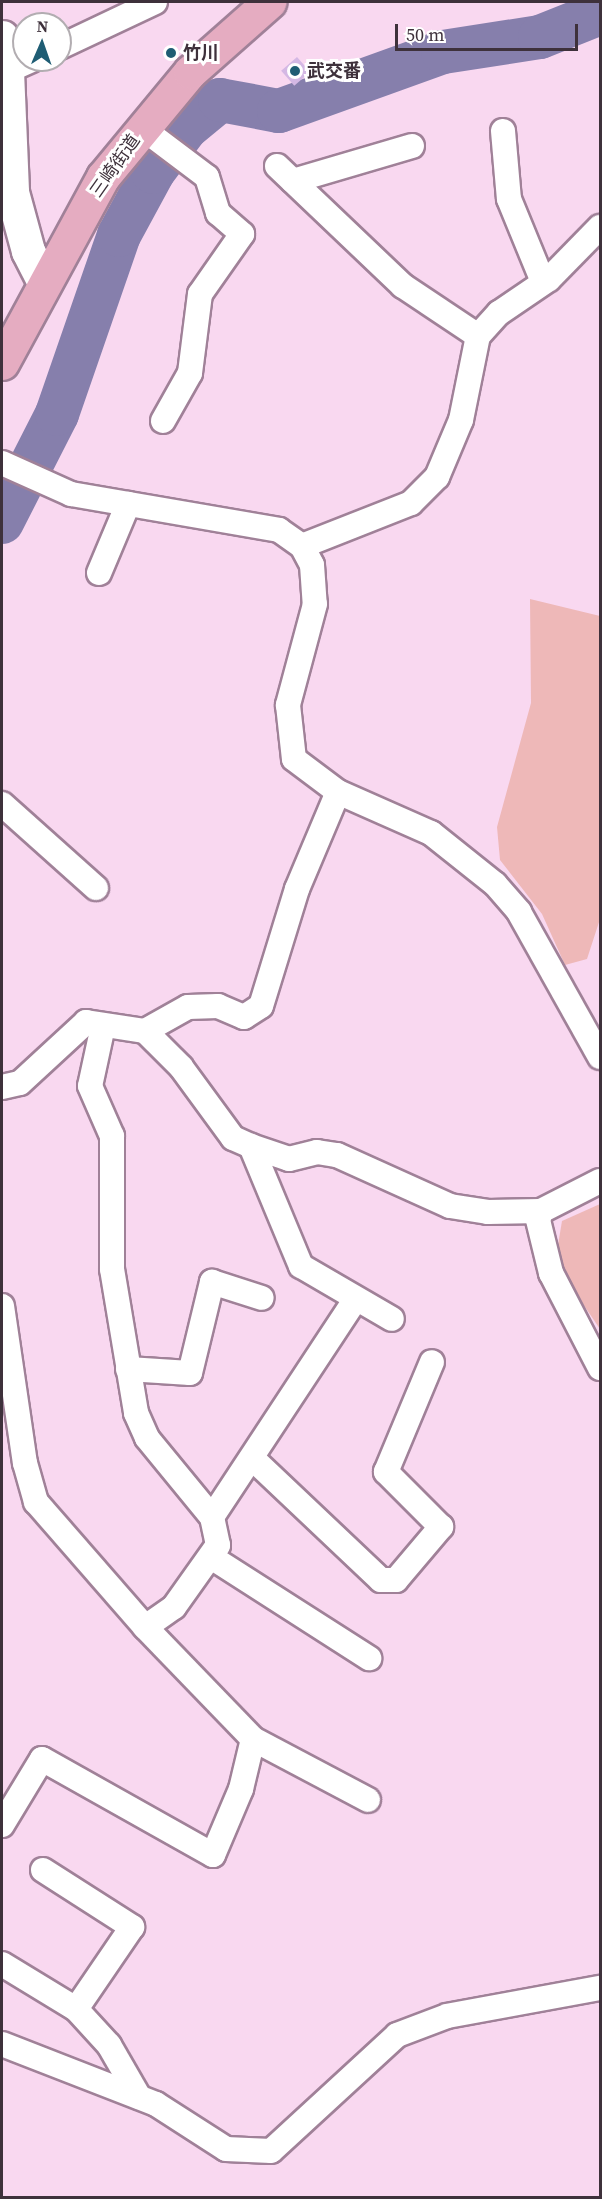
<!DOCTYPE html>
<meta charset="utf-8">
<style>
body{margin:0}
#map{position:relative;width:602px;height:2199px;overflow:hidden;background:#f9d8f0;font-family:"Source Serif 4","Noto Sans JP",serif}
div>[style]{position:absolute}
.green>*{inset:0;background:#eeb8b8}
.river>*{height:44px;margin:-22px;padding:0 22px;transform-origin:22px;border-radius:22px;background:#867fac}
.building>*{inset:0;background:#d4b8e4;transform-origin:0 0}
.roads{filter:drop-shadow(2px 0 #a08198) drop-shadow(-2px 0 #a08198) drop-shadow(0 2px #a08198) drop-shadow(0 -2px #a08198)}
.street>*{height:24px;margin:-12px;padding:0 12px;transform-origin:12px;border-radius:12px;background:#fff}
.secondary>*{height:33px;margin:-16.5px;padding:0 16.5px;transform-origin:16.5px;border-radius:16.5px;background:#fff}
.primary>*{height:33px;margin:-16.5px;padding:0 16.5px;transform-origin:16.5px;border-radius:16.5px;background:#e5acc1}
.dots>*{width:16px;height:16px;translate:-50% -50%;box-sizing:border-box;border:3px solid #fff;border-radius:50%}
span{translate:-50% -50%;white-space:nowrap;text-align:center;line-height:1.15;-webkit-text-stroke:6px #fff;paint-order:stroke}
.poi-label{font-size:18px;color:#3e313b;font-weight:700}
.left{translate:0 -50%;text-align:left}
.street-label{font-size:18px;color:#3e313b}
.frame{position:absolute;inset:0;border:3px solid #3e313b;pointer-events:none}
.north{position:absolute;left:12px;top:12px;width:60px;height:60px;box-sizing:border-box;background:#fff;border:2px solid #b2adb1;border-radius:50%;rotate:2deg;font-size:16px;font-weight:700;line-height:24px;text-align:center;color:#3e313b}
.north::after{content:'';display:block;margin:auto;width:21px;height:27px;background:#1f5d74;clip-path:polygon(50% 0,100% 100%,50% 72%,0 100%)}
.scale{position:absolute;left:395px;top:24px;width:183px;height:27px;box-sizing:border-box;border:3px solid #3e313b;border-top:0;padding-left:8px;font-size:18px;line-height:21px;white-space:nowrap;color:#3e313b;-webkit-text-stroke:4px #fff;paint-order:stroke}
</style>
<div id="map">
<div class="green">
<div style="clip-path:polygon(530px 599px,600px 616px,600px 919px,587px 959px,565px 965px,542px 914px,500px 860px,497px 827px,531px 703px)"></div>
<div style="clip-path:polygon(600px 1204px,600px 1329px,555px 1263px,562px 1221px)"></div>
</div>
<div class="river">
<div style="left:2px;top:522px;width:121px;rotate:-63deg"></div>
<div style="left:57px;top:414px;width:189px;rotate:-70.9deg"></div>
<div style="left:119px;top:235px;width:72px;rotate:-61.6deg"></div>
<div style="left:153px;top:172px;width:55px;rotate:-53.1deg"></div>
<div style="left:186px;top:128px;width:44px;rotate:-39.5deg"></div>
<div style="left:220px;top:100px;width:60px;rotate:10.6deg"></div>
<div style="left:279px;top:111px;width:174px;rotate:-19.8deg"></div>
<div style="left:443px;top:52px;width:98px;rotate:-8.8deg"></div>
<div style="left:540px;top:37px;width:65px;rotate:-21.8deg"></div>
</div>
<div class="building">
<div style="left:297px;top:57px;width:20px;height:21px;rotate:49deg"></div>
</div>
<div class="roads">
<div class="street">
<div style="left:60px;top:47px;width:105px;rotate:-25.3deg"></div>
<div style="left:7px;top:71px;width:27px;rotate:-24deg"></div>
<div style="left:142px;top:128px;width:81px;rotate:37deg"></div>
<div style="left:207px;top:177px;width:38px;rotate:73deg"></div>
<div style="left:218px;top:213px;width:32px;rotate:41deg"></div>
<div style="left:242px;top:234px;width:73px;rotate:125deg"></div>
<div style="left:200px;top:294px;width:80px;rotate:97.2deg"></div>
<div style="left:190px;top:373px;width:55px;rotate:119.4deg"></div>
<div style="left:503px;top:131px;width:68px;rotate:85deg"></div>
<div style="left:509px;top:199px;width:90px;rotate:67.7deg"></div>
<div style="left:277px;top:166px;width:174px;rotate:43.6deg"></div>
<div style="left:403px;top:286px;width:90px;rotate:33.7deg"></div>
<div style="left:293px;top:181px;width:124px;rotate:-16.4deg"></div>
<div style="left:2px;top:463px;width:76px;rotate:24.2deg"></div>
<div style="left:71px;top:494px;width:211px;rotate:9.8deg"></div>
<div style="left:279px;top:530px;width:28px;rotate:35deg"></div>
<div style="left:302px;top:546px;width:21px;rotate:62deg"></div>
<div style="left:312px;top:565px;width:39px;rotate:86deg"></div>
<div style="left:315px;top:604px;width:105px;rotate:105deg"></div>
<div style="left:288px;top:705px;width:54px;rotate:83.7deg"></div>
<div style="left:294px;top:759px;width:55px;rotate:36.9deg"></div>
<div style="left:338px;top:792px;width:102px;rotate:23.8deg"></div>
<div style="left:431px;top:833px;width:82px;rotate:38.6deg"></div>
<div style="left:495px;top:884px;width:37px;rotate:49deg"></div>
<div style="left:519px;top:912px;width:166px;rotate:60.8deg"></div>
<div style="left:302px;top:546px;width:117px;rotate:-21.5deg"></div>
<div style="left:411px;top:503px;width:37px;rotate:-45deg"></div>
<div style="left:437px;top:477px;width:62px;rotate:-67.2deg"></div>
<div style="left:461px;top:420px;width:86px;rotate:-78.6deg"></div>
<div style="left:478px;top:336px;width:31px;rotate:-48deg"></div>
<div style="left:499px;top:313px;width:60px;rotate:-34.2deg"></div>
<div style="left:549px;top:279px;width:73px;rotate:-45.6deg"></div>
<div style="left:99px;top:573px;width:75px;rotate:-67.2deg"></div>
<div style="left:2px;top:804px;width:126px;rotate:41.8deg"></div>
<div style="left:103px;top:1026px;width:61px;rotate:102.2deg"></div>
<div style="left:90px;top:1086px;width:55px;rotate:66.3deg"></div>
<div style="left:112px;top:1136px;width:133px;rotate:90deg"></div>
<div style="left:112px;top:1269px;width:146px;rotate:80.5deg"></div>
<div style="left:136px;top:1413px;width:27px;rotate:66deg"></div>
<div style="left:147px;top:1438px;width:102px;rotate:50.6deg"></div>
<div style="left:212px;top:1517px;width:29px;rotate:78deg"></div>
<div style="left:218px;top:1545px;width:76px;rotate:125.4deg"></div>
<div style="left:174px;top:1607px;width:35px;rotate:145deg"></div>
<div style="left:145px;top:1031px;width:51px;rotate:45deg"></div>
<div style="left:181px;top:1067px;width:88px;rotate:53.8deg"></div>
<div style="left:233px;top:1138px;width:20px;rotate:24deg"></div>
<div style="left:251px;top:1146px;width:40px;rotate:18.9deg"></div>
<div style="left:289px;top:1159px;width:29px;rotate:-14deg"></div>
<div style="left:317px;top:1152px;width:20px;rotate:9deg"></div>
<div style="left:337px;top:1155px;width:124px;rotate:24.3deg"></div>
<div style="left:450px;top:1206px;width:38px;rotate:9deg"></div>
<div style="left:488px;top:1212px;width:53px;rotate:-1.1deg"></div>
<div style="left:541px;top:1211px;width:66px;rotate:-27deg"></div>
<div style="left:2px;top:1087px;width:18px;rotate:-13deg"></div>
<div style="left:20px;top:1083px;width:90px;rotate:-42.7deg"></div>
<div style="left:86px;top:1022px;width:60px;rotate:8.7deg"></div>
<div style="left:145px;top:1031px;width:49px;rotate:-29.2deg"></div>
<div style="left:188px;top:1007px;width:30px;rotate:-2deg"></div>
<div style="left:218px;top:1006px;width:28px;rotate:23deg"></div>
<div style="left:244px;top:1017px;width:20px;rotate:-33deg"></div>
<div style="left:261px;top:1006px;width:122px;rotate:-72.9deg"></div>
<div style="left:297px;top:889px;width:105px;rotate:-67.1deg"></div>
<div style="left:251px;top:1146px;width:130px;rotate:67.4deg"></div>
<div style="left:301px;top:1266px;width:105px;rotate:30.2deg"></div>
<div style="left:541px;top:1211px;width:9px;rotate:108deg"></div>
<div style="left:538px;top:1220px;width:55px;rotate:76.2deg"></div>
<div style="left:551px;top:1273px;width:107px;rotate:62.7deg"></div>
<div style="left:2px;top:1306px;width:159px;rotate:81.7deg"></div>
<div style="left:25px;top:1463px;width:41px;rotate:74.2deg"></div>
<div style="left:36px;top:1502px;width:166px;rotate:48.9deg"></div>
<div style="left:145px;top:1627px;width:156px;rotate:46deg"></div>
<div style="left:253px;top:1739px;width:130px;rotate:27.9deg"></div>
<div style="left:128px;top:1369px;width:62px;rotate:3.7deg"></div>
<div style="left:190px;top:1373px;width:94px;rotate:-76.4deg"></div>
<div style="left:212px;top:1282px;width:52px;rotate:17.7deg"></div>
<div style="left:253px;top:1459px;width:176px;rotate:43.4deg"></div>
<div style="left:381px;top:1580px;width:15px"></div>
<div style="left:396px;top:1580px;width:70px;rotate:-49.7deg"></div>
<div style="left:441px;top:1527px;width:78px;rotate:-135deg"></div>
<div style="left:386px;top:1472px;width:119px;rotate:-67.3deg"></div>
<div style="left:212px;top:1517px;width:260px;rotate:-56.6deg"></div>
<div style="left:211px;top:1557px;width:188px;rotate:32.6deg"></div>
<div style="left:2px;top:1825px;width:77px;rotate:-58.8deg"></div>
<div style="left:42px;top:1759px;width:196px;rotate:29.3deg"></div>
<div style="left:213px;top:1855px;width:72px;rotate:-67deg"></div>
<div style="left:241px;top:1789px;width:51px;rotate:-76.5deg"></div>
<div style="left:43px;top:1870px;width:106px;rotate:32.6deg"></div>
<div style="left:132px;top:1927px;width:99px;rotate:124.3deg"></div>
<div style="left:2px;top:1964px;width:87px;rotate:31.3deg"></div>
<div style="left:76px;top:2009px;width:49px;rotate:47.5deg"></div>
<div style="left:109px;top:2045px;width:60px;rotate:60deg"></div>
<div style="left:2px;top:2044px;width:165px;rotate:21.3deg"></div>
<div style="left:156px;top:2104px;width:83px;rotate:32.7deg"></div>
<div style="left:226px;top:2149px;width:45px;rotate:2.5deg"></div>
<div style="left:271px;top:2151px;width:171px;rotate:-42.6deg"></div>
<div style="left:397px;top:2035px;width:53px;rotate:-20.8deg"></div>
<div style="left:447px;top:2016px;width:156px;rotate:-10.4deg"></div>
</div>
<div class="secondary">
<div style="left:2px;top:37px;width:34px;rotate:82deg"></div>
<div style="left:7px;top:71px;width:121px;rotate:87.6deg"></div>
<div style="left:12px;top:192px;width:61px;rotate:74.8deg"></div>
<div style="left:28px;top:251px;width:36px;rotate:63deg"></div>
</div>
<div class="primary">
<div style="left:2px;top:363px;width:212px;rotate:-61.5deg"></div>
<div style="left:103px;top:177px;width:136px;rotate:-50.4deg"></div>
<div style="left:190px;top:72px;width:106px;rotate:-41.5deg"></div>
</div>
</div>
<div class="dots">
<div style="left:171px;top:53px;background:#1f5d74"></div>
<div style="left:295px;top:71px;background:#1f5d74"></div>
</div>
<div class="poi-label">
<span class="left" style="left:183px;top:53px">竹川</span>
<span class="left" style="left:307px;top:71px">武交番</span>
</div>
<div class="street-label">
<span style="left:115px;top:166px;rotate:-55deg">三崎街道</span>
</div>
<div class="frame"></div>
<div class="north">N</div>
<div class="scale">50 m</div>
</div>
